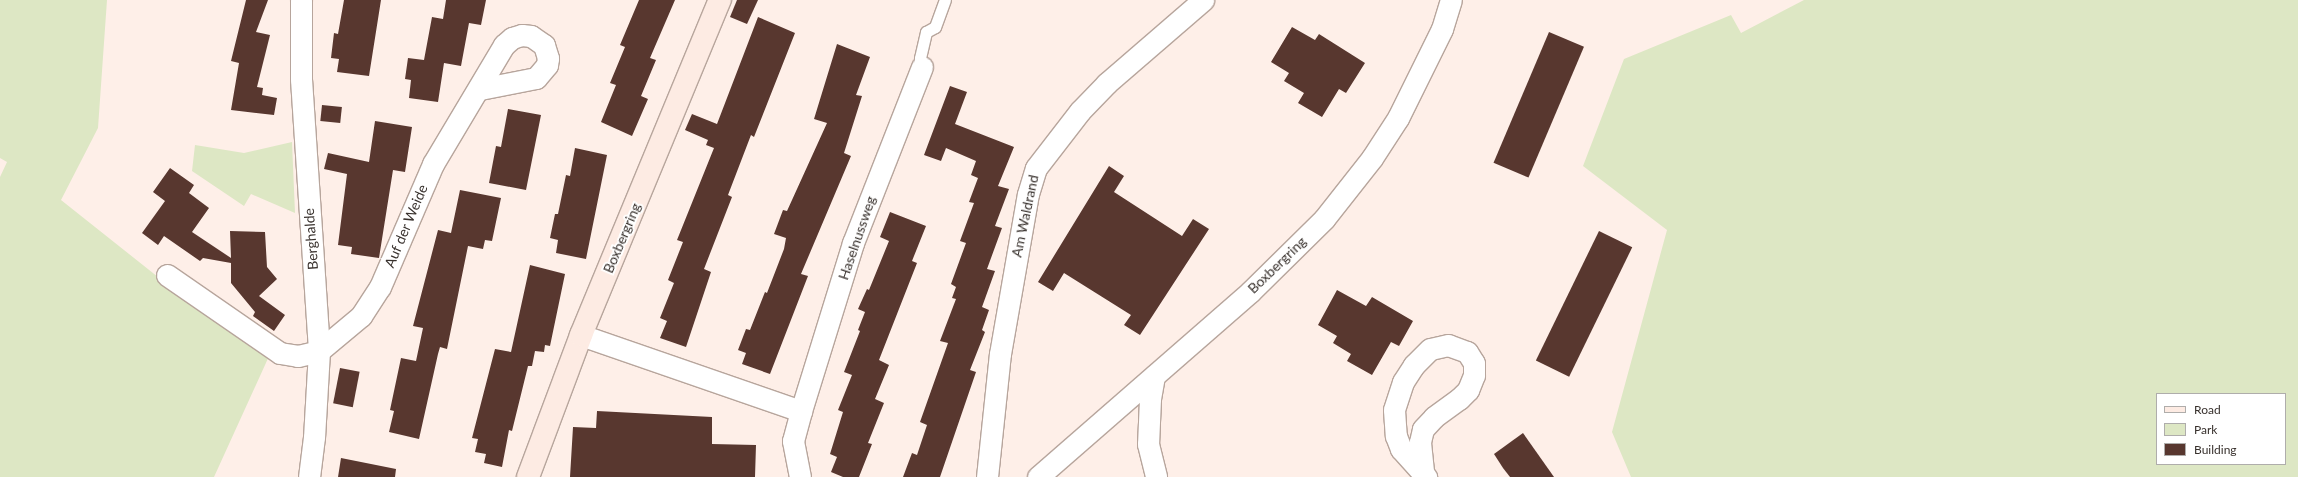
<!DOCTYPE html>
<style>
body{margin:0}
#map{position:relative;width:2298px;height:477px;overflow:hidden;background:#feefe8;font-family:Lato,sans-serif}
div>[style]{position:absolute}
.green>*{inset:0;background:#dde7c4}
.building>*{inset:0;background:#58372f;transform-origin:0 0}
.roads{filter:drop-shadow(1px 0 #b7a59c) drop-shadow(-1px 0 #b7a59c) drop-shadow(0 1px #b7a59c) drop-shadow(0 -1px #b7a59c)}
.lane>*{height:11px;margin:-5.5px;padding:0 5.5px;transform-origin:5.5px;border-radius:5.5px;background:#fff}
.street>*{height:21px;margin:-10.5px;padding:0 10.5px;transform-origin:10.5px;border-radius:10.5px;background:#fff}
.secondary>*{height:22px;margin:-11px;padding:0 11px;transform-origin:11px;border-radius:11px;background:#fdebe3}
span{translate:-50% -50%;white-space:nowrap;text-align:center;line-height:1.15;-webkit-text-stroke:4px #fff;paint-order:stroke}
.street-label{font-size:14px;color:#38312d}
.legend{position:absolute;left:2156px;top:393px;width:130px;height:72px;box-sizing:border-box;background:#fff;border:1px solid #afadab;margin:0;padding:5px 7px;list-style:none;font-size:12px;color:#38312d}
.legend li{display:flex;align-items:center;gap:8px;height:20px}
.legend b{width:20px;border:1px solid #afadab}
</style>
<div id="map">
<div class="green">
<div style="clip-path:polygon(0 0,107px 0,98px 128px,61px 200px,163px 281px,270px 354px,214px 477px,0 477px,0 177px,7px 162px,0 158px)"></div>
<div style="clip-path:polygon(evenodd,1804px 0,2298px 0,2298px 477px,1631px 477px,1612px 432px,1667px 230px,1583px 166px,1624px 59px,1731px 15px,1741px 33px,1804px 0,2157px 394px,2285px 394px,2285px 464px,2157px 464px,2157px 394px)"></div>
<div style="clip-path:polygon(292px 142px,295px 213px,251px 194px,244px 206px,192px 171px,195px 145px,244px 153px)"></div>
</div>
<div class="building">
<div style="clip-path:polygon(246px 0,268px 0,256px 32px,270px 35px,257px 87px,263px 88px,262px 95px,277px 98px,274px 115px,231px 110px,239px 63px,231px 61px)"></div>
<div style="clip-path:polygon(344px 0,381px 0,369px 76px,337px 72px,339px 59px,331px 58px,334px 33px,338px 34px)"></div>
<div style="clip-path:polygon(446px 0,486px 0,481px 25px,469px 23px,461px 66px,444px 63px,438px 102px,409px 98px,411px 80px,405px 79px,408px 58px,424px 60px,432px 17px,443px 19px)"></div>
<div style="clip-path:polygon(639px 0,675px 0,650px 58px,656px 60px,641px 96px,648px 99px,632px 136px,601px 122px,616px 85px,610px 83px,625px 47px,620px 45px)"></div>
<div style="clip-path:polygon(737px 0,758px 0,747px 24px,730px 17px)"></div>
<div style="clip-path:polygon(758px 17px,795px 33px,754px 137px,751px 135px,728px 195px,732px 197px,704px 269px,711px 272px,686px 347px,660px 338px,667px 321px,660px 318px,674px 283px,668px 280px,683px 242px,677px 240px,714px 148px,706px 145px,708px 140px,685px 130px,692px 114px,717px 124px)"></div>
<div style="clip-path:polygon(1292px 27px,1315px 40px,1319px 34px,1365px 63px,1346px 93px,1339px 89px,1322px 117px,1298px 103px,1304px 93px,1284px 81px,1289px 73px,1271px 62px)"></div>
<div style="left:1549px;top:32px;width:38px;height:142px;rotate:23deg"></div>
<div style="clip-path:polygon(837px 44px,870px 57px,856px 95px,862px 96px,844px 153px,851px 156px,801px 274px,808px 276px,770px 374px,742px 364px,746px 353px,738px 350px,746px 329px,750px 330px,765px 292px,767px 293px,784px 249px,786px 238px,774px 234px,783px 210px,787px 211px,827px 123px,814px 119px)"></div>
<div style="clip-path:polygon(950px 86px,967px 92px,955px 124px,1014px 147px,998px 186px,1009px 189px,995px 226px,1002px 228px,987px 269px,995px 271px,982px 307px,989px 310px,982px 330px,985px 332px,970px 370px,976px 372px,940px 477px,903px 477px,912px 453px,917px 455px,927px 425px,920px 422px,948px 343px,940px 341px,956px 299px,952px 298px,956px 287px,951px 284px,966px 243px,960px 241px,974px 203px,969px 202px,978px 178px,971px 175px,976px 161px,946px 148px,941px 161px,924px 155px)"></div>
<div style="left:322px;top:105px;width:20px;height:16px;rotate:6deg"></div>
<div style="clip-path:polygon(508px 109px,541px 115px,526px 190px,489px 183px,496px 146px,501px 147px)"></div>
<div style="clip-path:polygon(375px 121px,412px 127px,405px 172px,393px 170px,379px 258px,351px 254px,352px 247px,338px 245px,347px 174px,324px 169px,328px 153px,369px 162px)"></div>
<div style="clip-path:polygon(575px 148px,607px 155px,586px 259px,556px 253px,558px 240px,550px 238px,555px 214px,558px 214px,566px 175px,570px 176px)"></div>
<div style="clip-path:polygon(1109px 166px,1124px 176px,1114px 192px,1182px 236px,1193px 219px,1209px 229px,1140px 335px,1124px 325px,1131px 315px,1064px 273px,1053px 291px,1038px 282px)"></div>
<div style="clip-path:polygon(170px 168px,194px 185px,189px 193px,209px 208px,192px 232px,231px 258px,230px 231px,265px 232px,267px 267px,277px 279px,259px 296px,285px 315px,274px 331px,253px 316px,255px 312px,231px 283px,231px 263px,203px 258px,200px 261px,164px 236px,158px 245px,142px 233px,165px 201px,153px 192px)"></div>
<div style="clip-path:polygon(460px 190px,501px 198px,492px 241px,485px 240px,483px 249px,468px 246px,447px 349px,440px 347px,438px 354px,419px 439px,389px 432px,394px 411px,390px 410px,401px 358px,416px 361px,423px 328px,413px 326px,438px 230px,451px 233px)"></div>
<div style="clip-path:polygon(890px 212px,926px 226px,912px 261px,917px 263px,879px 360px,889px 365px,875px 399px,884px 403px,868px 443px,872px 444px,859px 477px,843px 477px,831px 472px,837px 457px,830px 454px,843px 412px,838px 410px,852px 375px,844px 372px,860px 331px,858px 330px,865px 312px,858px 309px,867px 289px,869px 290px,889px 241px,880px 237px)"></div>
<div style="left:1599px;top:231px;width:37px;height:144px;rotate:26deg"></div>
<div style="clip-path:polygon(530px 265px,565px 274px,550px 346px,545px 345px,544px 352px,535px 351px,532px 366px,528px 366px,512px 431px,509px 430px,502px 467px,484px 463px,486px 454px,475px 452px,478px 439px,472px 438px,495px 349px,511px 352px)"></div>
<div style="clip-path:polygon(1337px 290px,1366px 306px,1372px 297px,1413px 321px,1399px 346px,1391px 342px,1372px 375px,1347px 361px,1351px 354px,1333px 343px,1337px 336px,1318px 325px)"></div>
<div style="left:340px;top:368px;width:20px;height:36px;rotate:11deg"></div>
<div style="clip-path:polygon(597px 411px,712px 417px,712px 444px,756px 445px,755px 477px,570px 477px,573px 427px,596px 428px)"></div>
<div style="clip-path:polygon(1523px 433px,1554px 477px,1510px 477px,1503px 468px,1494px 454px)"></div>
<div style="clip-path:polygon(341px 458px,396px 469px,395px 477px,338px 477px)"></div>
</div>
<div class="roads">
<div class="lane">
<div style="left:922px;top:67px;width:9px;rotate:-103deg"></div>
<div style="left:920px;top:58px;width:27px;rotate:-77deg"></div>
<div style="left:926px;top:32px;width:10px;rotate:-29deg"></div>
<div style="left:935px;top:27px;width:29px;rotate:-70deg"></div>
</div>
<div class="street">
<div style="left:301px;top:0;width:79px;rotate:90deg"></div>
<div style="left:301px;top:79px;width:273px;rotate:86.2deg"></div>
<div style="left:319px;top:351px;width:86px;rotate:93.3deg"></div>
<div style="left:314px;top:437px;width:40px;rotate:97.1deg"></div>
<div style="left:167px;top:275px;width:137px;rotate:34.6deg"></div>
<div style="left:280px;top:353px;width:18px;rotate:9deg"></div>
<div style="left:298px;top:356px;width:22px;rotate:-13deg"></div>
<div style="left:319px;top:351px;width:55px;rotate:-39.8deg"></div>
<div style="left:361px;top:316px;width:35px;rotate:-57deg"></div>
<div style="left:380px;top:287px;width:134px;rotate:-66.7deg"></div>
<div style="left:433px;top:164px;width:139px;rotate:-59.2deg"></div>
<div style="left:504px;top:45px;width:11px;rotate:-41deg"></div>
<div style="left:512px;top:38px;width:10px;rotate:-17deg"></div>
<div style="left:522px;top:35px;width:9px;rotate:6deg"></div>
<div style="left:531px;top:36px;width:16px;rotate:35deg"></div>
<div style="left:544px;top:45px;width:14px;rotate:73deg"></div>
<div style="left:548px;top:58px;width:7px;rotate:98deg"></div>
<div style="left:547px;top:65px;width:17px;rotate:130deg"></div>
<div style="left:536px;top:78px;width:57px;rotate:168.9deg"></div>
<div style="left:581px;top:335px;width:233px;rotate:19.1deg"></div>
<div style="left:1154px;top:376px;width:23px;rotate:100deg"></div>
<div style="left:1150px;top:399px;width:45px;rotate:92.5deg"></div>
<div style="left:1148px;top:444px;width:34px;rotate:76deg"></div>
<div style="left:1423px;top:471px;width:29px;rotate:-96deg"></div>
<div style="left:1420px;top:442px;width:13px;rotate:-77deg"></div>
<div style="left:1423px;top:429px;width:16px;rotate:-47deg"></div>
<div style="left:1434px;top:417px;width:31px;rotate:-36deg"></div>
<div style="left:1459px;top:399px;width:13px;rotate:-45deg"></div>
<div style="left:1468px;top:390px;width:16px;rotate:-68deg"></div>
<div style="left:1474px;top:375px;width:12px;rotate:-90deg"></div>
<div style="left:1474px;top:363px;width:13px;rotate:-122deg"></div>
<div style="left:1467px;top:352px;width:20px;rotate:-160deg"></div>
<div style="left:1448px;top:345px;width:18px;rotate:167deg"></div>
<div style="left:1430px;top:349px;width:23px;rotate:135deg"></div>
<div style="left:1414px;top:365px;width:20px;rotate:123deg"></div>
<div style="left:1403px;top:382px;width:29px;rotate:108deg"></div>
<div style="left:1394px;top:410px;width:26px;rotate:86deg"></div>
<div style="left:1396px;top:436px;width:14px;rotate:69deg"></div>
<div style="left:1401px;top:449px;width:38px;rotate:48deg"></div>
<div style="left:800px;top:477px;width:37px;rotate:-101deg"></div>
<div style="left:793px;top:441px;width:31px;rotate:-75deg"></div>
<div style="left:801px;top:411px;width:176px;rotate:-72.8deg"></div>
<div style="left:853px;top:243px;width:189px;rotate:-68.6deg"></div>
<div style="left:987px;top:477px;width:124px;rotate:-84deg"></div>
<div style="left:1000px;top:354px;width:162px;rotate:-80.1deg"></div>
<div style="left:1028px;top:194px;width:27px;rotate:-73deg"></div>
<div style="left:1036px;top:168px;width:72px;rotate:-52.3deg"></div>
<div style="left:1080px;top:111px;width:39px;rotate:-46deg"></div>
<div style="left:1107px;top:83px;width:127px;rotate:-40.8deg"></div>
<div style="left:1038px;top:477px;width:281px;rotate:-41.1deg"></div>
<div style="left:1250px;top:292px;width:104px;rotate:-44.6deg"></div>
<div style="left:1324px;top:219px;width:78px;rotate:-51.8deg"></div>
<div style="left:1372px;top:158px;width:48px;rotate:-57deg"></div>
<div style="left:1398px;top:118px;width:99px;rotate:-63.7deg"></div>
<div style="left:1442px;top:29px;width:30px;rotate:-73deg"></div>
</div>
<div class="secondary">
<div style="left:528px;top:477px;width:152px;rotate:-69.5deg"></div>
<div style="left:581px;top:335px;width:363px;rotate:-67.5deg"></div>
</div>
</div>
<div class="street-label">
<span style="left:1025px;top:216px;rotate:-78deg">Am Waldrand</span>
<span style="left:406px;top:226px;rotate:-67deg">Auf der Weide</span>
<span style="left:622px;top:238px;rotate:-67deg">Boxbergring</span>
<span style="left:857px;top:238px;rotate:-71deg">Haselnussweg</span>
<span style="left:311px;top:239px;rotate:-94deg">Berghalde</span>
<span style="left:1277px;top:265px;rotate:-44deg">Boxbergring</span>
</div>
<ul class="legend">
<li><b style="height:5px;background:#fdebe3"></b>Road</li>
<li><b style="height:11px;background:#dde7c4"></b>Park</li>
<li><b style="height:11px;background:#58372f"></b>Building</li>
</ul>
</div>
